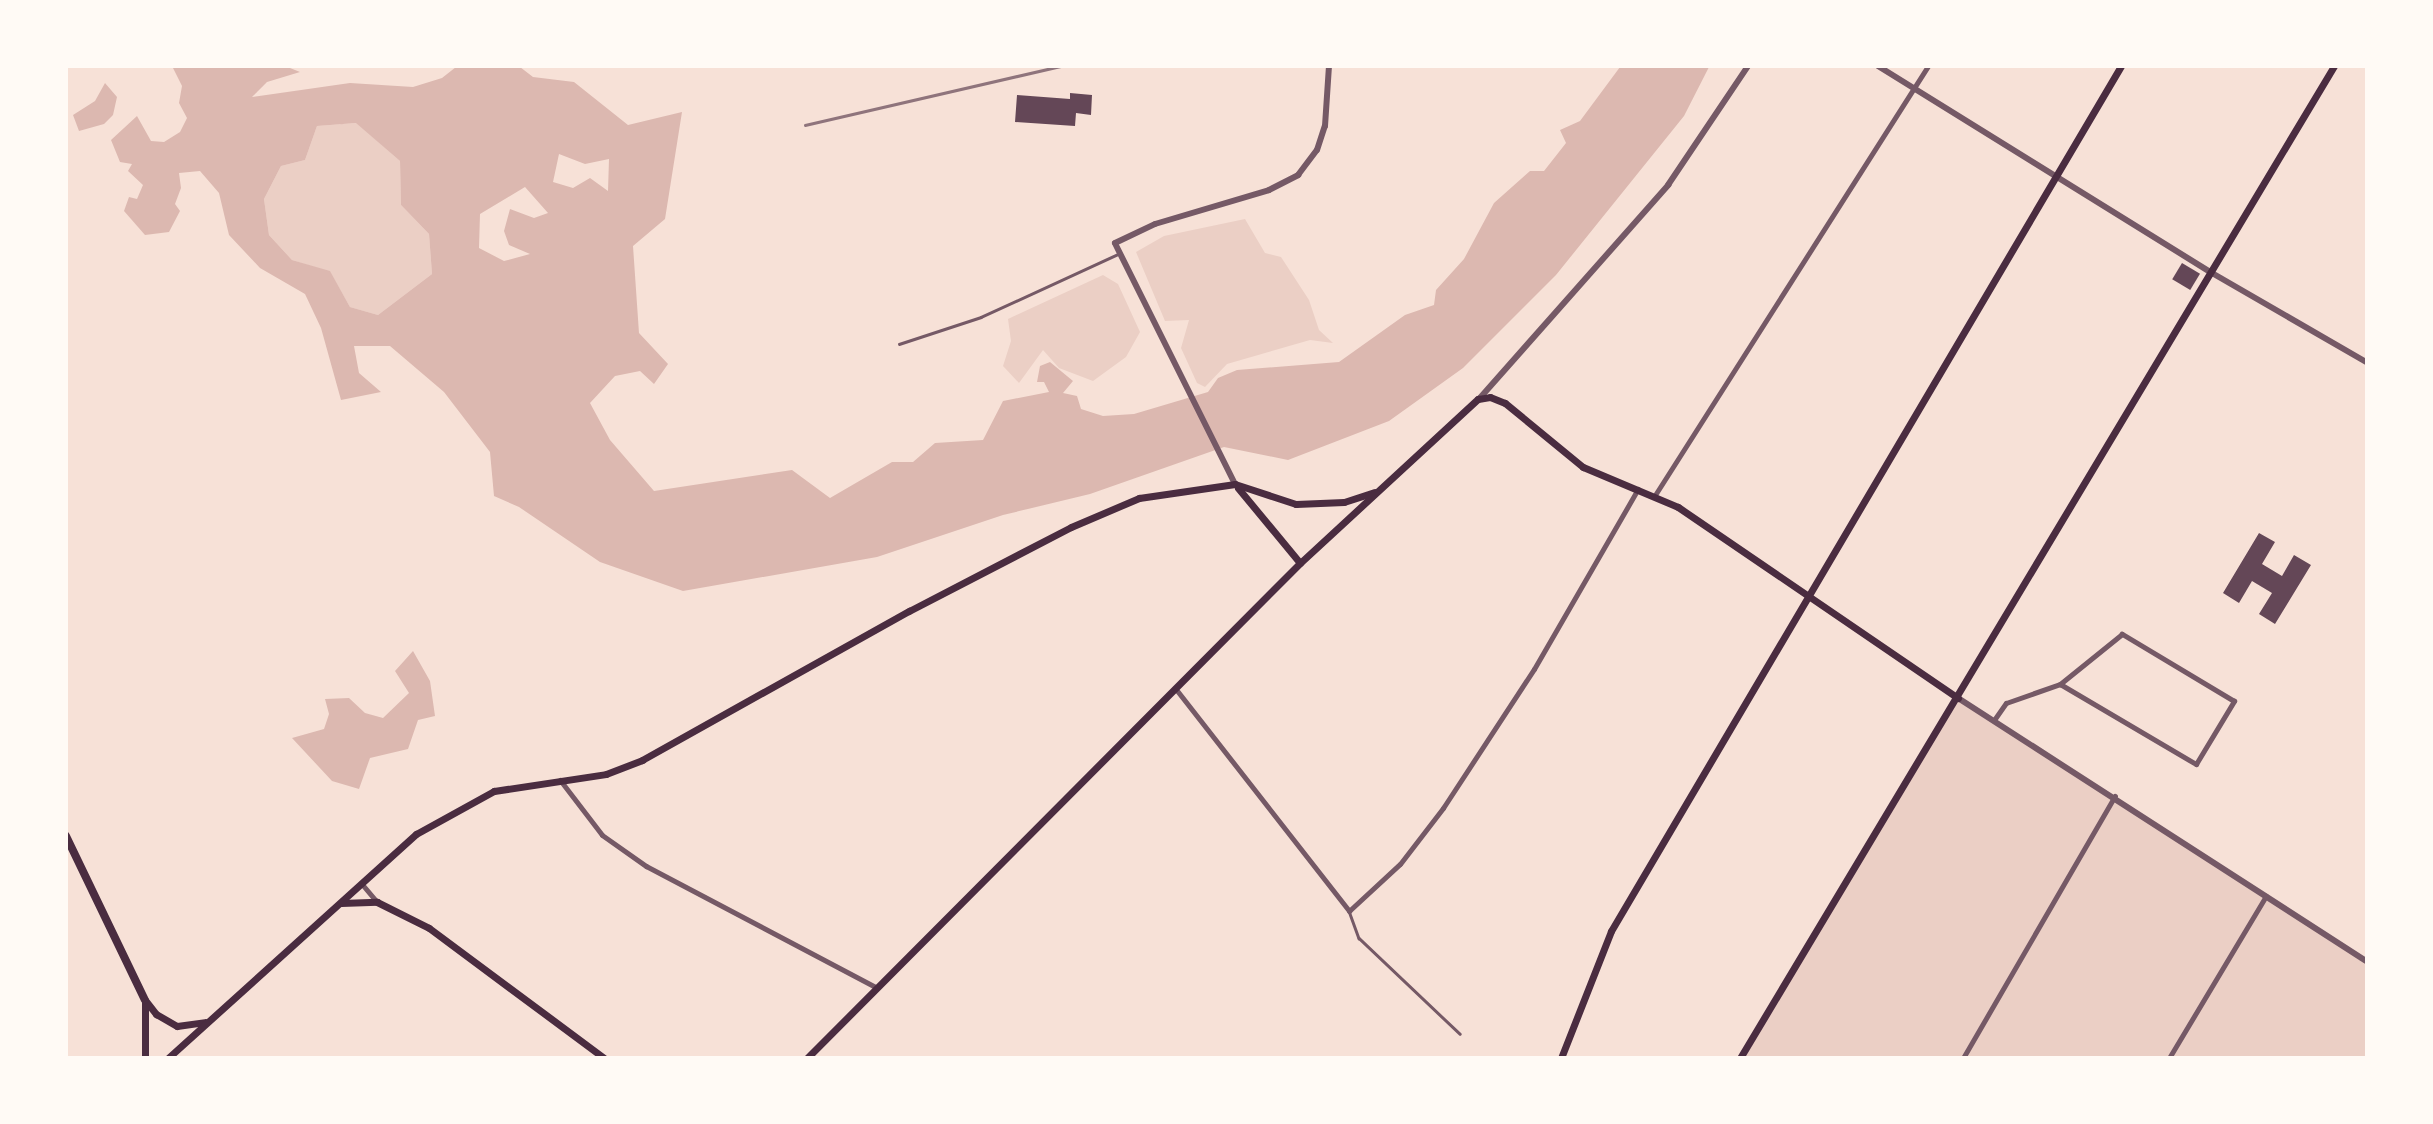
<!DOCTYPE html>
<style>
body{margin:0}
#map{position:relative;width:2433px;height:1124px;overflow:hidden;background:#f7e1d7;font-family:"Times New Roman",serif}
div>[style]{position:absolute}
.green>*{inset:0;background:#ebcfc5}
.water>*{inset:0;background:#dcb8b0}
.building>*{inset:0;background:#644757;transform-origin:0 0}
.service>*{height:2.5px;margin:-1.25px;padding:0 1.25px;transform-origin:1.25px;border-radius:1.25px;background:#755966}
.minor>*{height:5px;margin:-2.5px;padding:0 2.5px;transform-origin:2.5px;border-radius:2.5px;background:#755966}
.tertiary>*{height:6px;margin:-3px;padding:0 3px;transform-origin:3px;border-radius:3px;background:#755966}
.secondary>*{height:7px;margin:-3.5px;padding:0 3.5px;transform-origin:3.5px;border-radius:3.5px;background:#4a2c40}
.primary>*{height:8px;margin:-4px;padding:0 4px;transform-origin:4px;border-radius:4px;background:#4a2c40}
.rail>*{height:2.5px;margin:-1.25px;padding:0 1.25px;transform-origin:1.25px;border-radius:1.25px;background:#8f747c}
span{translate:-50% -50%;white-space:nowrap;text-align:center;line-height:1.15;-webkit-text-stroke:7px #fffaf5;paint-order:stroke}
.frame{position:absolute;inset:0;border:68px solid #fffaf5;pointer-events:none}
</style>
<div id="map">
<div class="green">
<div style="clip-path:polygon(357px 123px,400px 161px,401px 205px,429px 234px,432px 274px,378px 315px,350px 307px,330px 272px,292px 260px,269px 235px,264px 199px,281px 166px,305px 160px,317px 126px)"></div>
<div style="clip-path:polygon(1245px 219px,1265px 253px,1281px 257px,1309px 300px,1319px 330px,1333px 343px,1310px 340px,1227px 364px,1205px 387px,1197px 383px,1181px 348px,1189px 320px,1165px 321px,1136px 252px,1164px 236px)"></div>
<div style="clip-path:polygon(1103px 275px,1118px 284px,1140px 332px,1126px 357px,1093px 381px,1059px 368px,1043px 350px,1019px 383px,1003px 366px,1011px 341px,1008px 319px)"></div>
<div style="clip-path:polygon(1958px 698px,2366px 961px,2366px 1057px,1740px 1058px)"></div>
</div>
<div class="water">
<div style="clip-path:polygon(evenodd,172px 66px,285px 66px,300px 72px,267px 82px,252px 97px,350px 83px,413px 87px,442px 78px,456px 67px,520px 67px,533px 77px,574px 82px,628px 125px,682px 112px,665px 219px,633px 246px,639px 333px,668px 364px,654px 384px,640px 371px,615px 376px,590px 403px,610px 440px,654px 491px,792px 470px,830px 498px,892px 462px,913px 462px,935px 443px,983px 440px,1003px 401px,1049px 392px,1044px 382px,1037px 382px,1040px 366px,1050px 362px,1073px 381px,1063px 393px,1077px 396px,1081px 409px,1103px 416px,1134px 414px,1208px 392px,1218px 378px,1237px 370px,1339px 362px,1405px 315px,1434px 305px,1436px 290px,1464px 259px,1494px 203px,1530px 171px,1544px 171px,1566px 143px,1560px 130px,1580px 121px,1620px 67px,1709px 67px,1684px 116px,1556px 275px,1463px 368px,1389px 421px,1288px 460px,1224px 447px,1090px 494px,1003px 515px,877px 557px,683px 591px,600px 562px,519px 507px,494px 496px,490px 452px,444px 392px,390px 346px,354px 346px,359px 373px,381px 392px,341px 400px,321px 328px,305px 294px,260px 268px,229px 235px,219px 193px,200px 171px,179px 173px,181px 188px,175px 204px,180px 211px,169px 232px,145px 235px,124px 211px,129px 197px,137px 199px,143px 185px,128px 171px,132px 164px,120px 162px,111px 140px,137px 116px,151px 141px,164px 142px,180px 132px,187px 118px,179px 103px,182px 86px,172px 66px,356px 123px,400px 161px,401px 205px,429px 234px,432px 274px,378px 315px,350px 307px,330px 271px,292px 260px,269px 235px,264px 199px,281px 166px,305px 160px,317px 126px,356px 123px,172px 66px,559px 154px,585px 164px,609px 159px,608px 191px,590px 178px,573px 188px,553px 182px,559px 154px,172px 66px,525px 187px,548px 213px,534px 218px,510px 209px,504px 231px,509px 245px,530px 254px,504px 261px,479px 248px,480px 214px,525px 187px)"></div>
<div style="clip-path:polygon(105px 83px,117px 97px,113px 115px,104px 124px,79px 131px,73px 115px,95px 101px)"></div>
<div style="clip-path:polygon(413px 651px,430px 681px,435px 716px,418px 720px,408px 749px,370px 758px,359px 789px,332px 781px,292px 738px,324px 729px,329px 714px,325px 699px,349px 698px,365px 713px,383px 718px,409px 693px,395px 671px)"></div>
</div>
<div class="building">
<div style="clip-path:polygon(1070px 93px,1092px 95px,1091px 115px,1076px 113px,1075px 126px,1015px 122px,1017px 95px,1070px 99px)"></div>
<div style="left:2182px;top:263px;width:21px;height:19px;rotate:31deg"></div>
<div style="clip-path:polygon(2259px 533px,2275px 542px,2262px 564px,2282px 576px,2294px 555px,2311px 565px,2275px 624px,2259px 614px,2272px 593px,2252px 581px,2239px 603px,2223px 593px)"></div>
</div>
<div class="service">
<div style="left:899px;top:344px;width:86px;rotate:-18.2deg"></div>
<div style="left:981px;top:317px;width:153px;rotate:-24.7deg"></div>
<div style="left:1349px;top:911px;width:29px;rotate:70deg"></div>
<div style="left:1359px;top:938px;width:139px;rotate:43.5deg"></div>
</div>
<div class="minor">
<div style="left:1655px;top:495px;width:508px;rotate:-57.53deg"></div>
<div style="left:1175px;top:688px;width:283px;rotate:52deg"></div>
<div style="left:1349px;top:911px;width:69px;rotate:-42.7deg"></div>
<div style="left:1400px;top:864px;width:71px;rotate:-52.5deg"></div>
<div style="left:1443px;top:808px;width:166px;rotate:-56.8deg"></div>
<div style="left:1534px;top:669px;width:208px;rotate:-60deg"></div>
<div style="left:1994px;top:720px;width:21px;rotate:-55deg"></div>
<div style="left:2006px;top:703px;width:57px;rotate:-19.4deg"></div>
<div style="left:2060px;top:684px;width:158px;rotate:30.5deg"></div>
<div style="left:2196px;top:764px;width:74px;rotate:-58.9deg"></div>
<div style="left:2234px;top:701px;width:131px;rotate:-149.1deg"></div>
<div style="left:2122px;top:634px;width:80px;rotate:141.1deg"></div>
<div style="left:560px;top:780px;width:69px;rotate:52.6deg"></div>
<div style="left:602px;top:835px;width:54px;rotate:35.2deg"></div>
<div style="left:646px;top:866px;width:261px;rotate:27.8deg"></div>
<div style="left:361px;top:883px;width:25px;rotate:50deg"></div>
<div style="left:1963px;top:1058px;width:303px;rotate:-59.9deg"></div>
<div style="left:2169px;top:1058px;width:189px;rotate:-59.1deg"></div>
</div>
<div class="tertiary">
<div style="left:1878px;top:66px;width:393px;rotate:31.8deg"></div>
<div style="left:2212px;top:273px;width:178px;rotate:30deg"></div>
<div style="left:1479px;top:399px;width:286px;rotate:-48.5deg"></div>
<div style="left:1668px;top:185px;width:143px;rotate:-56.1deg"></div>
<div style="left:1235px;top:484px;width:269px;rotate:-116.5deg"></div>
<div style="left:1115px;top:243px;width:44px;rotate:-25.4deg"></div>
<div style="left:1155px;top:224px;width:119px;rotate:-16.6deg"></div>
<div style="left:1269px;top:190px;width:33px;rotate:-27deg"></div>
<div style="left:1298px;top:175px;width:31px;rotate:-53deg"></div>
<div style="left:1317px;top:150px;width:25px;rotate:-72deg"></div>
<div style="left:1325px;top:126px;width:60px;rotate:-86.2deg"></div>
<div style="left:1958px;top:698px;width:485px;rotate:32.8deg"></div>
</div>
<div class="secondary">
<div style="left:1238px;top:488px;width:97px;rotate:50.4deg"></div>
<div style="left:341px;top:903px;width:36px;rotate:-2deg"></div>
<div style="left:377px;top:902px;width:58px;rotate:26.6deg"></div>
<div style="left:429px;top:928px;width:218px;rotate:36.6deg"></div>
<div style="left:145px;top:1000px;width:18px;rotate:52deg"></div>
<div style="left:156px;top:1014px;width:24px;rotate:30deg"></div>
<div style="left:177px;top:1026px;width:28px;rotate:-8deg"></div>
<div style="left:145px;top:1058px;width:57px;rotate:-90deg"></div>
<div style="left:168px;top:1058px;width:334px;rotate:-42.1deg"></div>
<div style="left:416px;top:834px;width:89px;rotate:-28.9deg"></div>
<div style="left:494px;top:791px;width:113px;rotate:-8.6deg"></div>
<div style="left:606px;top:774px;width:39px;rotate:-21deg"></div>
<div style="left:642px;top:760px;width:306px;rotate:-29.2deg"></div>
<div style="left:909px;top:611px;width:182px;rotate:-27.4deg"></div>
<div style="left:1071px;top:527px;width:74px;rotate:-23.1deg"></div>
<div style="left:1139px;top:498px;width:97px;rotate:-8.3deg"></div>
<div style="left:1235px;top:484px;width:64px;rotate:18.2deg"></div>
<div style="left:1296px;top:504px;width:48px;rotate:-2.4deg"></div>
<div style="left:1344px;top:502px;width:32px;rotate:-18deg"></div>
<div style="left:807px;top:1058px;width:699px;rotate:-45.12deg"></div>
<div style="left:1300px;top:563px;width:242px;rotate:-42.7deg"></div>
<div style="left:1478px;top:399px;width:12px;rotate:-9deg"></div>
<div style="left:1490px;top:397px;width:16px;rotate:22deg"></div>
<div style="left:1505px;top:403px;width:101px;rotate:39.4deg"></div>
<div style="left:1583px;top:467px;width:103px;rotate:22.8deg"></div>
<div style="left:1678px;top:507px;width:339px;rotate:34.3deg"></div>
<div style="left:1561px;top:1058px;width:136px;rotate:-68.5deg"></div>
<div style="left:1611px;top:931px;width:1004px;rotate:-59.48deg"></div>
<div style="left:1740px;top:1058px;width:1156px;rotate:-59.09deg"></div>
</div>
<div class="primary">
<div style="left:66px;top:836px;width:182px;rotate:64.3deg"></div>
</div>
<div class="rail">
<div style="left:805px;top:125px;width:263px;rotate:-13deg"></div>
</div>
<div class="frame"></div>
</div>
